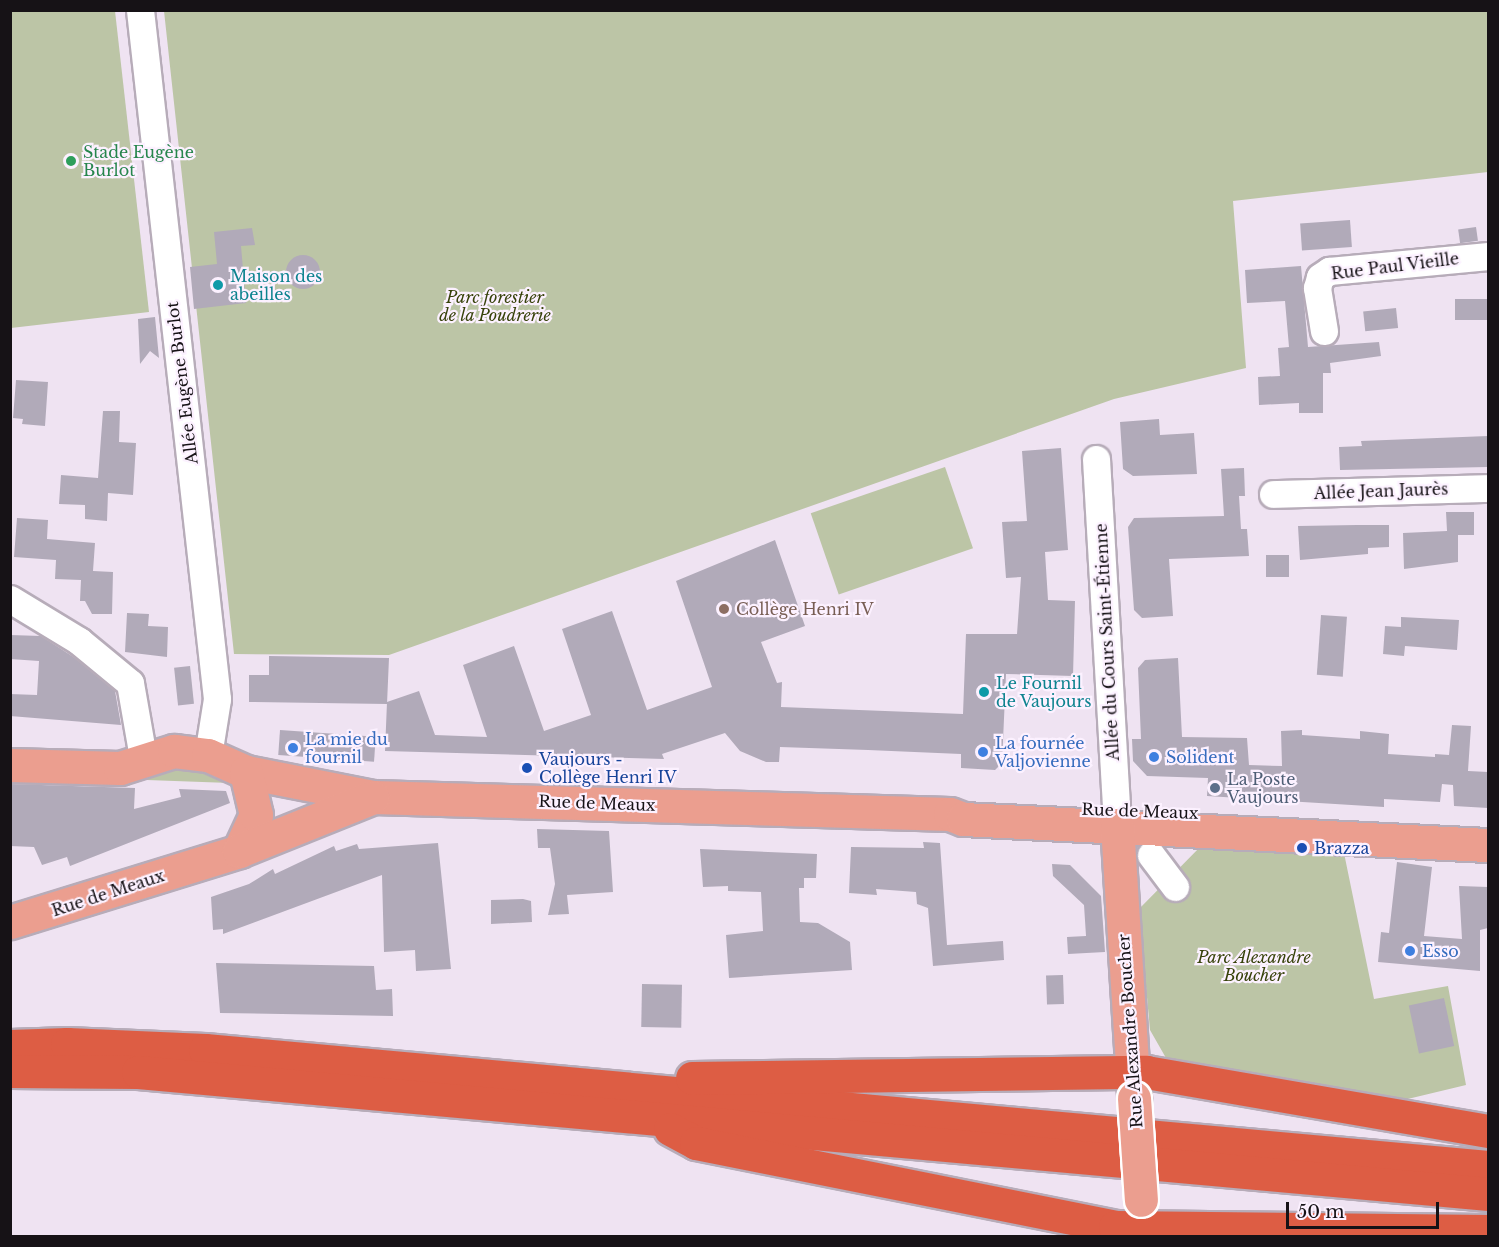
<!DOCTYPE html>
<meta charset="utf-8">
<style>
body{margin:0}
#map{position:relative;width:1499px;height:1247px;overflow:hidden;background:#efe3f2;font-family:"Libre Baskerville",serif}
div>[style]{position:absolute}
.green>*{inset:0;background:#bcc5a6;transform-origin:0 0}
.building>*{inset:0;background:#b1aab9;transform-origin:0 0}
.round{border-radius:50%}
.roads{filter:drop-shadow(2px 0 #b7acb9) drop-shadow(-2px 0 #b7acb9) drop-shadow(0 2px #b7acb9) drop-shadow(0 -2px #b7acb9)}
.minor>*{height:27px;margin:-13.5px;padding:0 13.5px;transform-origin:13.5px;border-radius:13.5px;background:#fff}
.major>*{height:33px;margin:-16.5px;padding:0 16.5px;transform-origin:16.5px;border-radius:16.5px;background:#eb9e8f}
.highway>*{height:33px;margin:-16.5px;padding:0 16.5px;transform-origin:16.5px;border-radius:16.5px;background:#dd5d44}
.bridges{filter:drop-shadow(2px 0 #fff) drop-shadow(-2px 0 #fff) drop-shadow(0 2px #fff) drop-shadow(0 -2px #fff)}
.major-bridge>*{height:33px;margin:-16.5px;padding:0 16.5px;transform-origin:16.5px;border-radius:16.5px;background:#eb9e8f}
.dots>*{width:16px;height:16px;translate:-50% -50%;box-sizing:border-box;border:3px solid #fcf1ff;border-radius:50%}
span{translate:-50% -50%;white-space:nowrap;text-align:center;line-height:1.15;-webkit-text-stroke:4.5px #fcf1ff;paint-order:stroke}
.leisure-label{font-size:16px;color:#27864d}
.left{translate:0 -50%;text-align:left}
.street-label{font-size:16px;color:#161216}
.culture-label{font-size:16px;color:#0d838f}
.park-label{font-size:16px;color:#37420a;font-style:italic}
.education-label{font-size:16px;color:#785e54}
.shop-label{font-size:16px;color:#366cbe}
.transit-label{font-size:16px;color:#164399}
.service-label{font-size:16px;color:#4e5e75}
.frame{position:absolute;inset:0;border:12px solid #161216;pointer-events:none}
.scale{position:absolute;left:1286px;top:1202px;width:153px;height:27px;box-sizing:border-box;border:3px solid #161216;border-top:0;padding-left:8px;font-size:18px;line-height:21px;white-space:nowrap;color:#161216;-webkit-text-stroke:4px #fcf1ff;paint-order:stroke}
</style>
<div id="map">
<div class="green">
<div style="clip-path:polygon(10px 11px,115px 11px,149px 312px,11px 328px)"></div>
<div style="clip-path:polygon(164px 11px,1488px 11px,1488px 172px,1233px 201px,1246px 368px,1114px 399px,389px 655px,234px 654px)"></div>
<div style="left:945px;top:467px;width:86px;height:142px;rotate:71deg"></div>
<div style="clip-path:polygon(184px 757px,230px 783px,119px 779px)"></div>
<div style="clip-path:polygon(1203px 844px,1344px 853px,1374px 999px,1448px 986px,1466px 1085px,1391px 1103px,1170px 1065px,1150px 1030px,1139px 909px)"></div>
</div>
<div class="building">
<div style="left:1350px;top:220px;width:27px;height:50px;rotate:86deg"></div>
<div style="left:1476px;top:227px;width:14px;height:18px;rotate:82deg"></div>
<div style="clip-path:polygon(252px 228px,255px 245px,241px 246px,246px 303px,194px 309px,190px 267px,217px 264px,214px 232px)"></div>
<div class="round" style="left:286px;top:255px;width:34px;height:34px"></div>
<div style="clip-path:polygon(1301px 266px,1308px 347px,1379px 342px,1381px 356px,1330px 363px,1331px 373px,1323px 373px,1323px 413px,1299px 413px,1299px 403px,1259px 405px,1258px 377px,1280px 376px,1278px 348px,1289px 347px,1285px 301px,1247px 303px,1245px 270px)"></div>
<div style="left:1488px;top:299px;width:21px;height:33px;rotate:90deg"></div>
<div style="left:1396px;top:308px;width:20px;height:33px;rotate:84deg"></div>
<div style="clip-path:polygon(155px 317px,159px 358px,150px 351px,140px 364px,138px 319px)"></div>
<div style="clip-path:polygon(16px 380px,48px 382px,45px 426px,22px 424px,23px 419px,13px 418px)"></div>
<div style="clip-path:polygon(103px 411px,120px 411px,119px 442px,136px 443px,133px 495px,108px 493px,107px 521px,85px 519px,85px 505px,59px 504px,61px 475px,98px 478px)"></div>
<div style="clip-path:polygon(1159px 419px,1160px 435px,1194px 433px,1197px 474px,1133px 476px,1123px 469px,1120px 422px)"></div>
<div style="clip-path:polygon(1488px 436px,1488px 467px,1340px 470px,1339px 447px,1362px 446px,1361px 441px)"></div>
<div style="clip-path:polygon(1061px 448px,1068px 550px,1045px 552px,1048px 600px,1075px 601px,1073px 676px,1006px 674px,1002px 763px,995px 770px,961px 768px,961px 754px,868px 750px,780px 747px,779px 762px,766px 762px,740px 751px,725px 733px,662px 754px,664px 759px,385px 751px,387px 702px,419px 691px,435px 735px,487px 737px,463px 665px,514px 646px,544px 731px,591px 715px,562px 629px,612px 611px,647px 710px,712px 687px,676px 581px,775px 540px,805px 626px,761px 642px,777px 683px,782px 682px,781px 707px,963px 714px,966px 634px,1017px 634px,1021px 577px,1006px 578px,1002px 522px,1027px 521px,1022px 451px)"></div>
<div style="clip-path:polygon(1244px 468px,1245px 496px,1239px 496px,1241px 529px,1247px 529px,1249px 556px,1169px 559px,1173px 616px,1142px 618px,1134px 610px,1128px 527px,1134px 518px,1224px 516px,1221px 469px)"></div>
<div style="clip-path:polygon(1446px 512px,1474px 512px,1474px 535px,1458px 535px,1458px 562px,1404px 569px,1403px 533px,1447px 531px)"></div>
<div style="clip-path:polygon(17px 518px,48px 520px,47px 539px,95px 543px,93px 571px,113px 572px,112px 614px,92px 614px,85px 601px,80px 601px,81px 580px,55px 579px,56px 560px,14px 557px)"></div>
<div style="clip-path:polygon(1357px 525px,1389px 525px,1389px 547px,1368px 548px,1368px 554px,1300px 560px,1298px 526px)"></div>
<div style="left:1266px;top:555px;width:23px;height:22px"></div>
<div style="clip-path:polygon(127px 613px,149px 614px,148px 626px,168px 627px,167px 657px,125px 652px)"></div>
<div style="left:1321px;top:615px;width:26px;height:60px;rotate:4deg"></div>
<div style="clip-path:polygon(1401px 617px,1459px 620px,1457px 650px,1405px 646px,1404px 656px,1383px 654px,1385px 626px,1401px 627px)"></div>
<div style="clip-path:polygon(10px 635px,41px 636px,78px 660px,115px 691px,121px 725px,10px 716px,10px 694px,37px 695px,39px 661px,10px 659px)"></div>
<div style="clip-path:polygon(269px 656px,389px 658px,387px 704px,249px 702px,249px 675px,269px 675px)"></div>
<div style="clip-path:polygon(1178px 658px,1182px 737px,1247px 738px,1249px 765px,1282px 766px,1281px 731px,1302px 730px,1302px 735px,1360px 739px,1360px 731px,1389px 734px,1388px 754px,1435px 757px,1435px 754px,1449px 755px,1452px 725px,1471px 726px,1468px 771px,1488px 772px,1488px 808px,1454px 806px,1453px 785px,1442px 784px,1440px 802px,1384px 799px,1384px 807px,1207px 796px,1208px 778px,1147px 776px,1133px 761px,1132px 739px,1141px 739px,1138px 668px,1145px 660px)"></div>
<div style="left:190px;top:666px;width:38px;height:16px;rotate:84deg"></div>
<div style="left:280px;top:730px;width:96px;height:25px;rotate:4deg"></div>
<div style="clip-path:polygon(10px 784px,135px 788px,134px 809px,181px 797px,179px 789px,226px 791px,230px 803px,70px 866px,67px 857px,42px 865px,34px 847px,10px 846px)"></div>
<div style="clip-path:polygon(537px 829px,609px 831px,613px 892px,567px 895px,569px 914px,548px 915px,555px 884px,550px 848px,538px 848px)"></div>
<div style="clip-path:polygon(923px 842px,940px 843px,947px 945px,1003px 941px,1004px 960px,933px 966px,928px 908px,917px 904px,916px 892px,876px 889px,877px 895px,849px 893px,851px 847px,924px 848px)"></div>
<div style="clip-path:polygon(438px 843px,451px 969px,416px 971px,415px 950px,384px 952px,382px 875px,223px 934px,223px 929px,213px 930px,211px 897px,249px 884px,273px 869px,275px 874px,334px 846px,336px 851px,357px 844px,359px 849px)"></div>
<div style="clip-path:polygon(700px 849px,817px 854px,816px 878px,804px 878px,804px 888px,799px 888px,800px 922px,818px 923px,850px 942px,852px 970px,729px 978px,726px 935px,763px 931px,761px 892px,728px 891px,728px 886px,703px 887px)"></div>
<div style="clip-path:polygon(1397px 862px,1432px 867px,1424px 936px,1462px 939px,1459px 886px,1488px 887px,1488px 928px,1480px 930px,1480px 971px,1378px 962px,1381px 932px,1389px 933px)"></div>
<div style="clip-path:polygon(1052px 864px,1070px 865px,1101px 896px,1105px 952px,1068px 954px,1067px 937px,1086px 936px,1084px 905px,1053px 876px)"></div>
<div style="clip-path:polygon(523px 899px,531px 901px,532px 922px,491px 924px,491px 900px)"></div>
<div style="clip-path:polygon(216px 963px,374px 966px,376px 990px,392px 989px,393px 1016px,220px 1013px)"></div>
<div style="left:1063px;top:975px;width:29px;height:17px;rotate:88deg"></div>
<div style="left:642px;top:984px;width:40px;height:43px;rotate:1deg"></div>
<div style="left:1444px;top:998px;width:49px;height:36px;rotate:78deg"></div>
</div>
<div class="roads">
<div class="minor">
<div style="left:140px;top:10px;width:693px;rotate:83.62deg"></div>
<div style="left:217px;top:699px;width:57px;rotate:99.1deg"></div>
<div style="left:1324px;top:331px;width:44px;rotate:-99.2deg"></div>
<div style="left:1317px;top:288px;width:11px;rotate:-75deg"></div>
<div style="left:1320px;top:277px;width:11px;rotate:-34deg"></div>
<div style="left:1329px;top:271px;width:160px;rotate:-5.4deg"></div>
<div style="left:1096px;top:459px;width:367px;rotate:86.7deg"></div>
<div style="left:1273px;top:494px;width:215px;rotate:-1.6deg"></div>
<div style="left:10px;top:599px;width:81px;rotate:31.3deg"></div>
<div style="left:79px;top:641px;width:66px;rotate:39.5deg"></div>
<div style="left:130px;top:683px;width:81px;rotate:80.1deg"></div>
<div style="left:1151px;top:855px;width:40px;rotate:53deg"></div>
</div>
<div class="major">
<div style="left:10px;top:765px;width:110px;rotate:1.6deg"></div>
<div style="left:120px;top:768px;width:57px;rotate:-17.5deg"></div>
<div style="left:174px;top:751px;width:34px;rotate:7deg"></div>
<div style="left:208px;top:755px;width:42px;rotate:24.1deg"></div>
<div style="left:246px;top:772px;width:129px;rotate:11.1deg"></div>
<div style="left:373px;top:797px;width:577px;rotate:1.69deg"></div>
<div style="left:950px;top:814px;width:14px;rotate:21deg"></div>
<div style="left:963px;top:819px;width:526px;rotate:2.84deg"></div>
<div style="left:1117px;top:825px;width:274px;rotate:86.4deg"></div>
<div style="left:239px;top:851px;width:40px;rotate:-65deg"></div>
<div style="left:256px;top:815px;width:44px;rotate:-103.1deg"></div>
<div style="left:10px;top:922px;width:240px;rotate:-17.2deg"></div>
<div style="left:239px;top:851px;width:144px;rotate:-21.9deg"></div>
</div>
<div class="highway">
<div style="left:10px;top:1046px;width:57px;rotate:-2deg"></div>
<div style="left:67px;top:1044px;width:138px;rotate:2.5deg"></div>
<div style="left:205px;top:1050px;width:1288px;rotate:5.21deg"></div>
<div style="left:10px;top:1071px;width:128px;rotate:0.4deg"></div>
<div style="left:138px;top:1072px;width:1356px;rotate:5.16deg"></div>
<div style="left:692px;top:1078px;width:454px;rotate:-0.8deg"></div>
<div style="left:1146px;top:1072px;width:347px;rotate:9.8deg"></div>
<div style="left:670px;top:1129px;width:30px;rotate:28deg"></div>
<div style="left:696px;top:1143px;width:427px;rotate:11.3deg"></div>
<div style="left:1115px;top:1227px;width:373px;rotate:0.6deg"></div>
</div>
</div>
<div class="bridges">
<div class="major-bridge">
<div style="left:1134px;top:1098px;width:102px;rotate:86.1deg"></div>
</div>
</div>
<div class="dots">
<div style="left:71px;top:161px;background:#2e9e5b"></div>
<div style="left:218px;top:285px;background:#0f9aa8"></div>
<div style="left:724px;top:609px;background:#8d6e63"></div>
<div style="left:984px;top:692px;background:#0f9aa8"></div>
<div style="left:293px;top:748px;background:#3f7fe0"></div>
<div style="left:983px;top:752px;background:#3f7fe0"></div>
<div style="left:1154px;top:757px;background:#3f7fe0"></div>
<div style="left:527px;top:768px;background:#1a4fb4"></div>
<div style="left:1215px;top:788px;background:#5c6f8a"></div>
<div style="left:1302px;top:848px;background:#1a4fb4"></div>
<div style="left:1410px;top:951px;background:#3f7fe0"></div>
</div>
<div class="leisure-label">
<span class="left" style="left:83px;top:161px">Stade Eugène<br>Burlot</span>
</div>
<div class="street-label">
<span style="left:1395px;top:266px;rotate:-7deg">Rue Paul Vieille</span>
<span style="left:182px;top:383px;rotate:-97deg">Allée Eugène Burlot</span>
<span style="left:1381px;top:491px;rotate:-2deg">Allée Jean Jaurès</span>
<span style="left:1107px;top:642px;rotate:-93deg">Allée du Cours Saint-Étienne</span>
<span style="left:597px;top:803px;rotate:2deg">Rue de Meaux</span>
<span style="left:1140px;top:811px;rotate:2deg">Rue de Meaux</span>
<span style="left:108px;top:893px;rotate:-18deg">Rue de Meaux</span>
<span style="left:1130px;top:1031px;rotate:-94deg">Rue Alexandre Boucher</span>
</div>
<div class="culture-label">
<span class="left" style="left:230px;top:285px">Maison des<br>abeilles</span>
<span class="left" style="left:996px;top:692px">Le Fournil<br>de Vaujours</span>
</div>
<div class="park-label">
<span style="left:495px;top:306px">Parc forestier<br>de la Poudrerie</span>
<span style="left:1254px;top:966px">Parc Alexandre<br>Boucher</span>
</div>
<div class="education-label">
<span class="left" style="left:736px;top:609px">Collège Henri IV</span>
</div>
<div class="shop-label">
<span class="left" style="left:305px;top:748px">La mie du<br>fournil</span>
<span class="left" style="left:995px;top:752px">La fournée<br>Valjovienne</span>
<span class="left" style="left:1166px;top:757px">Solident</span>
<span class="left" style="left:1422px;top:951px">Esso</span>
</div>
<div class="transit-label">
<span class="left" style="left:539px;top:768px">Vaujours -<br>Collège Henri IV</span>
<span class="left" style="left:1314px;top:848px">Brazza</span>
</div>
<div class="service-label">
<span class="left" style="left:1227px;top:788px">La Poste<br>Vaujours</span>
</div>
<div class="frame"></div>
<div class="scale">50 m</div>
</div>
